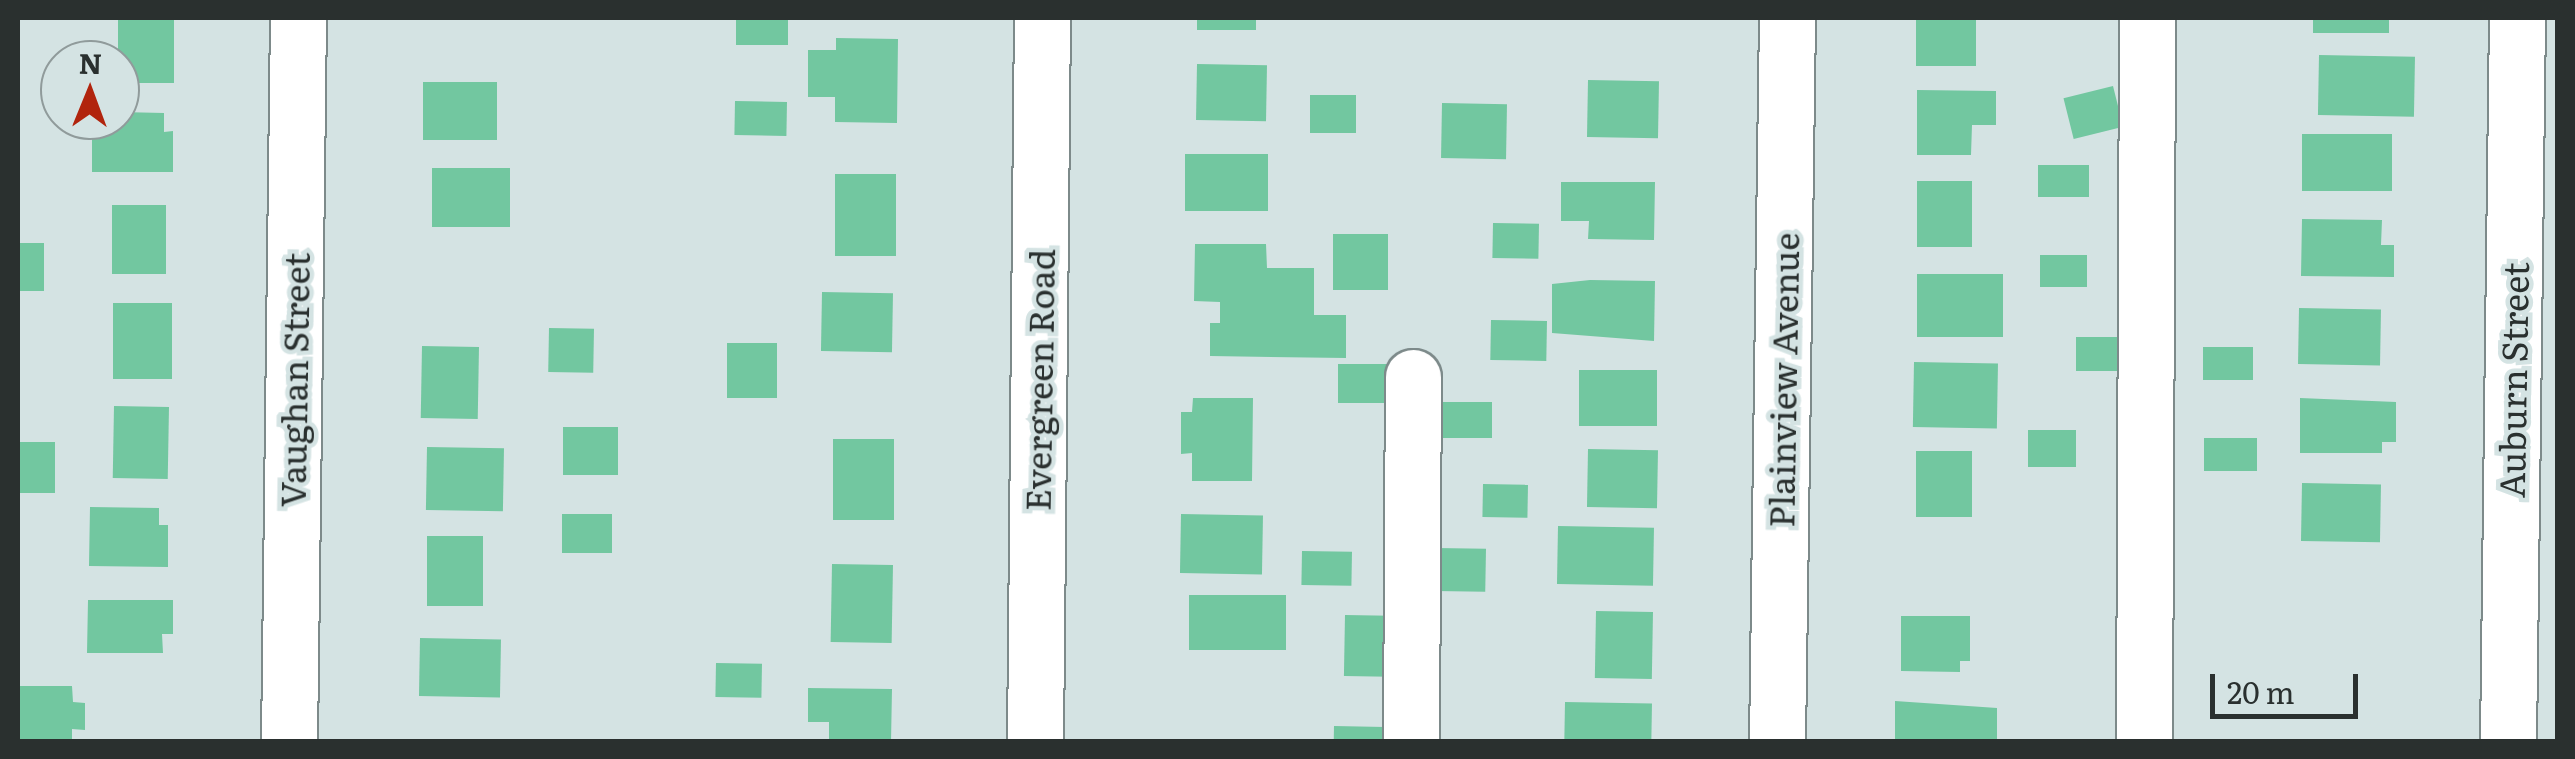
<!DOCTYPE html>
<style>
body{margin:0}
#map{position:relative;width:2575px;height:759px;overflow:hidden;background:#d4e3e3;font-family:Literata,serif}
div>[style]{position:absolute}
.building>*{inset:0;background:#72c7a0;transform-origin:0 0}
.roads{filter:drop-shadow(2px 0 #7d8a8a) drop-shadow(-2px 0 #7d8a8a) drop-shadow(0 2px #7d8a8a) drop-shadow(0 -2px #7d8a8a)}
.minor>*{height:55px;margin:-27.5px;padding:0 27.5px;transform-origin:27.5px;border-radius:27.5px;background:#fff}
span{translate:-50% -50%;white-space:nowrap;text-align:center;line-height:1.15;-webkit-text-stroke:9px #d4e3e3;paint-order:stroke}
.street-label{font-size:35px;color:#2a302f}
.frame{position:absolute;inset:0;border:20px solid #2a302f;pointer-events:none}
.north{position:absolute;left:40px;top:40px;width:100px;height:100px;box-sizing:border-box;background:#d4e3e3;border:2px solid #909b9b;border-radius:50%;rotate:1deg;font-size:28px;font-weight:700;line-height:40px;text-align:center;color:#2a302f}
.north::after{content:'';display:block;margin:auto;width:35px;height:45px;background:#b1240d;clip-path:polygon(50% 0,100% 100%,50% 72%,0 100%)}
.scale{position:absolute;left:2210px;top:674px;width:148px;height:45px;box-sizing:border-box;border:5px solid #2a302f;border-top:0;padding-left:12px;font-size:30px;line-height:35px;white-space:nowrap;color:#2a302f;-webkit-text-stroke:8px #d4e3e3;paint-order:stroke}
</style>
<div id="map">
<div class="building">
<div style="left:118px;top:18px;width:56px;height:65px"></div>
<div style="left:736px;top:18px;width:52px;height:27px"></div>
<div style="left:1197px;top:18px;width:59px;height:12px"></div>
<div style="left:1916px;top:18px;width:60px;height:48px"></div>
<div style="left:2313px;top:18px;width:76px;height:15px"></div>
<div style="clip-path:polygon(836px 38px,898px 39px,897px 123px,835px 122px,835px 97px,808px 97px,808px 50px,836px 50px)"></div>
<div style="left:2319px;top:55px;width:96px;height:60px;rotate:1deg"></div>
<div style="left:1197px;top:64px;width:70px;height:56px;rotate:1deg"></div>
<div style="left:1588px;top:80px;width:71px;height:57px;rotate:1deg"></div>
<div style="left:423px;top:82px;width:74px;height:58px"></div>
<div style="left:2113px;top:86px;width:42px;height:51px;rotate:76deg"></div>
<div style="clip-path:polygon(1917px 90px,1996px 91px,1996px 125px,1972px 125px,1971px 155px,1917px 155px)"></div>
<div style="left:1310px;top:95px;width:46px;height:38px"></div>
<div style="left:735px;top:101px;width:52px;height:34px;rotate:1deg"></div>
<div style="left:1442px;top:103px;width:65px;height:55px;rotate:1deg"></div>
<div style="clip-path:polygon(120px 112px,164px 113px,164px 132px,173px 131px,173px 172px,92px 172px,92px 120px,120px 120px)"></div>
<div style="left:2302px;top:134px;width:90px;height:57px"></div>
<div style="left:1185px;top:154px;width:83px;height:57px"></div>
<div style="left:2038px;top:165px;width:51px;height:32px"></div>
<div style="left:432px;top:168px;width:78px;height:59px"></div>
<div style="left:835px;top:174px;width:61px;height:82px"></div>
<div style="left:1917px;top:181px;width:55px;height:66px"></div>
<div style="clip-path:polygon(1561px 182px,1655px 182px,1654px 240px,1588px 239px,1589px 221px,1561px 221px)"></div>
<div style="left:112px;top:205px;width:54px;height:69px"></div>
<div style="clip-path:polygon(2302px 219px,2382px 220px,2381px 245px,2394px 245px,2394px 277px,2301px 276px)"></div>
<div style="left:1493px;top:223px;width:46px;height:35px;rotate:1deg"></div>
<div style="left:1333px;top:234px;width:55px;height:56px"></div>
<div style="left:18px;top:243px;width:26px;height:48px"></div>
<div style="clip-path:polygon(1195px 244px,1266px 244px,1267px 268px,1314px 268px,1314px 315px,1346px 315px,1346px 358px,1210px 356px,1210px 323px,1220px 323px,1220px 302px,1194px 301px)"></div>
<div style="left:2040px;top:255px;width:47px;height:32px"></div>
<div style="left:1917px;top:274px;width:86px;height:63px"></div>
<div style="clip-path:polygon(1590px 280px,1655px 281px,1654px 341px,1552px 333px,1552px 284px)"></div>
<div style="left:822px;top:292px;width:71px;height:59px;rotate:1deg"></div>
<div style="left:113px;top:303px;width:59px;height:76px"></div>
<div style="left:2299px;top:308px;width:82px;height:56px;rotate:1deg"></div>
<div style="left:1491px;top:320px;width:56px;height:40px;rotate:1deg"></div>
<div style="left:549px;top:328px;width:45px;height:44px;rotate:1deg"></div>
<div style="left:2076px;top:337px;width:43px;height:34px"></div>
<div style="left:727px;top:343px;width:50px;height:55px"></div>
<div style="left:422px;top:346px;width:57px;height:72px;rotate:1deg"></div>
<div style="left:2203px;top:347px;width:50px;height:33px"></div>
<div style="left:1914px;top:362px;width:84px;height:65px;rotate:1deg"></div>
<div style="left:1338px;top:364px;width:50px;height:39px"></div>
<div style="left:1579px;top:370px;width:78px;height:56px"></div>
<div style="clip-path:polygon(1193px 398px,1253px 398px,1252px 481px,1192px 481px,1192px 453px,1181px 454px,1181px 412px,1192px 412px)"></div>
<div style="clip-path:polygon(2300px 398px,2396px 402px,2396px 442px,2382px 442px,2382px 453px,2300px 453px)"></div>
<div style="left:1442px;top:402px;width:50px;height:36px"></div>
<div style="left:114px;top:406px;width:55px;height:72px;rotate:1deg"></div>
<div style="left:563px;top:427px;width:55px;height:48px"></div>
<div style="left:2028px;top:430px;width:48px;height:37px"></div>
<div style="left:2204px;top:438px;width:53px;height:33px"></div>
<div style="left:833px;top:439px;width:61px;height:81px"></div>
<div style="left:18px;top:442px;width:37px;height:51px"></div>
<div style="left:427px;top:447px;width:77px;height:63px;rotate:1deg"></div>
<div style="left:1588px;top:449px;width:70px;height:58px;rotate:1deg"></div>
<div style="left:1916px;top:451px;width:56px;height:66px"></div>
<div style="left:2302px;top:483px;width:79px;height:58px;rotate:1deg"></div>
<div style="left:1483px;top:484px;width:45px;height:33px;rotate:1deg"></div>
<div style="clip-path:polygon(90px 507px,159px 508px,159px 525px,168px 525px,168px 567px,89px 566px)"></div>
<div style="left:562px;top:514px;width:50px;height:39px"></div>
<div style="left:1181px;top:514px;width:82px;height:59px;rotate:1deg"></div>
<div style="left:1558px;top:526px;width:96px;height:58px;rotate:1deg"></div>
<div style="left:427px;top:536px;width:56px;height:70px"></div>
<div style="left:1436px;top:548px;width:50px;height:43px;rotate:1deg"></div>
<div style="left:1302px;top:551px;width:50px;height:34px;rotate:1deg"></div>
<div style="left:832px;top:564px;width:61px;height:78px;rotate:1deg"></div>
<div style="left:1189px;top:595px;width:97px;height:55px"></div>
<div style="clip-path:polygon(88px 600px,173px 600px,173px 634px,162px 634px,163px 653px,87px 653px)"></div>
<div style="left:1596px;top:611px;width:57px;height:67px;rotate:1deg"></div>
<div style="left:1345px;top:615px;width:45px;height:61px;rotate:1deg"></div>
<div style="clip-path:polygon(1901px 616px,1970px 616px,1970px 661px,1960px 661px,1960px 672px,1901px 671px)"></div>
<div style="left:420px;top:638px;width:81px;height:58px;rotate:1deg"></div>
<div style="left:716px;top:663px;width:46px;height:34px;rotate:1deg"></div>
<div style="clip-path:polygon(18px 686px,72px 686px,73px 702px,85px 703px,85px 730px,72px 729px,72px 742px,18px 742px)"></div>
<div style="clip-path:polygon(808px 688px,892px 689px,891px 742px,829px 742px,829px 722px,808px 722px)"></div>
<div style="clip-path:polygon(1895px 701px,1997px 708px,1997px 742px,1895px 742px)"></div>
<div style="left:1565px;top:702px;width:87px;height:40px;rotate:1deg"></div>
<div style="left:1334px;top:726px;width:51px;height:16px;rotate:1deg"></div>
</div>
<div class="roads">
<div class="minor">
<div style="left:289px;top:742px;width:724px;rotate:-89.29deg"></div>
<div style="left:1035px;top:742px;width:724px;rotate:-89.45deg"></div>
<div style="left:1411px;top:742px;width:365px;rotate:-89.7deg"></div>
<div style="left:1777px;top:742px;width:724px;rotate:-89.21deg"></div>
<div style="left:2144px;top:742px;width:724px;rotate:-89.76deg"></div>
<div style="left:2508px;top:742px;width:724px;rotate:-89.29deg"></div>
</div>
</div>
<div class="street-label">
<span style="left:293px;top:380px;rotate:-89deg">Vaughan Street</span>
<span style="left:1038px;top:380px;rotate:-89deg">Evergreen Road</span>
<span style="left:1782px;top:380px;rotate:-89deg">Plainview Avenue</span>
<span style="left:2512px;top:380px;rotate:-89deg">Auburn Street</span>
</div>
<div class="frame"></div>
<div class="north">N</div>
<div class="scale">20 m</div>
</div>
